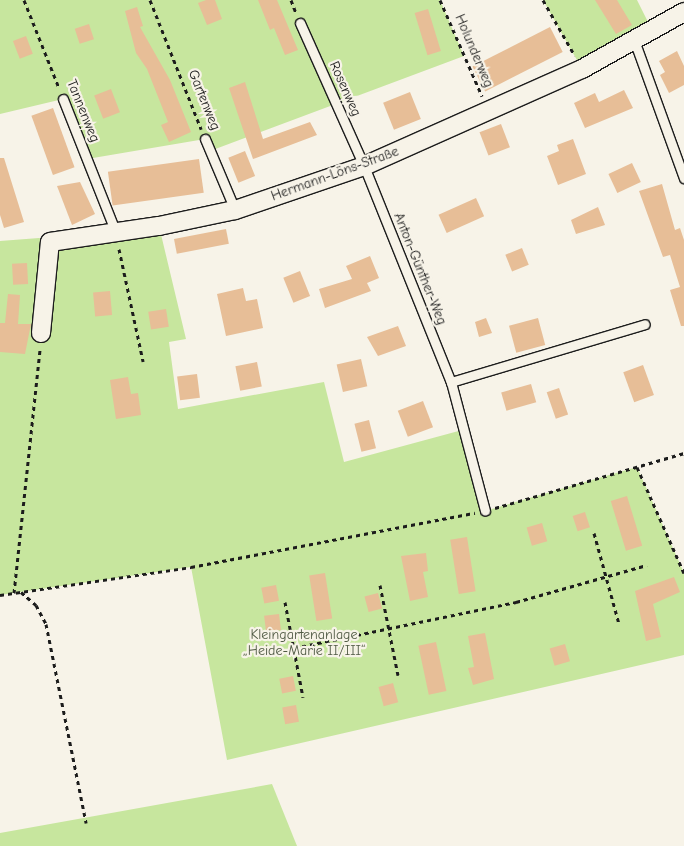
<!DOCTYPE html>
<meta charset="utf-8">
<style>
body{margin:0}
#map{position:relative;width:684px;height:846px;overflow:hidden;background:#f7f3e8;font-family:"Comic Neue",sans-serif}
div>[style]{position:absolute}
.green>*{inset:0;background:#c7e69e}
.building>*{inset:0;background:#e7be97;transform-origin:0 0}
.path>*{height:3px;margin-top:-1.5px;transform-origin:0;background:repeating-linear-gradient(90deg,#1c1c1c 0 4px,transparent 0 8px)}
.roads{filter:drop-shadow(1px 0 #1c1c1c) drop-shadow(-1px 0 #1c1c1c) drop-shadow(0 1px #1c1c1c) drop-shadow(0 -1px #1c1c1c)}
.service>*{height:9px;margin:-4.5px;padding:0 4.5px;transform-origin:4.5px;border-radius:4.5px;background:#f7f3e8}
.minor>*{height:18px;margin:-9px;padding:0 9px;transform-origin:9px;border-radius:9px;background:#f7f3e8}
span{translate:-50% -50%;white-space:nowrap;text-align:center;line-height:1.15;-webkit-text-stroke:4.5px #f7f3e8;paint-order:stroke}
.street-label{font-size:14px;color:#1c1c1c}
.park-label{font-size:14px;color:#4f5943}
</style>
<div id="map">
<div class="green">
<div style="clip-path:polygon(0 0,440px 0,464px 56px,210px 151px,205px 139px,87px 159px,63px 99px,0 114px)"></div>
<div style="clip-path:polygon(543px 0,637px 0,652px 30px,582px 69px)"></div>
<div style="clip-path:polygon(159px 226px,186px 339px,169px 342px,178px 409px,324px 382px,344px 462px,466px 429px,485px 511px,637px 467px,684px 573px,684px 655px,227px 760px,191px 567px,0 595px,0 241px,39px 238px,50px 242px)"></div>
<div style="clip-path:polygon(272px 784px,297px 846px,0 846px,0 833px)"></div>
</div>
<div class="building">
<div style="clip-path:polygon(206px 0,215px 0,222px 19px,207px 25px,198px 3px)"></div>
<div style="clip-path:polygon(258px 0,277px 0,298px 50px,285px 55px,274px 28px,270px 30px)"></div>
<div style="clip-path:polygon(595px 0,617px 0,632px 25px,616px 34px)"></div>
<div style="clip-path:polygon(137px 7px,143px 26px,140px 27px,170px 80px,191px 132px,169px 142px,161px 125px,168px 122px,147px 69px,136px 53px,125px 11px)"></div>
<div style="left:428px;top:9px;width:44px;height:14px;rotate:73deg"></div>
<div style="left:89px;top:24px;width:16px;height:15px;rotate:72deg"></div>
<div style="left:550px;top:27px;width:28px;height:87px;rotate:63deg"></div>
<div style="left:26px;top:36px;width:19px;height:14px;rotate:69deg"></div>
<div style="clip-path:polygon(677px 51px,684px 66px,684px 85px,669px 93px,660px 75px,665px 72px,659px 61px)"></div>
<div style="clip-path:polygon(245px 82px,263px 139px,310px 122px,317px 135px,253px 159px,229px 88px)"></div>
<div style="left:111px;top:89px;width:25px;height:18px;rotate:69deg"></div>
<div style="clip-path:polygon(624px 90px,633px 108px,585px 128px,574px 103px,595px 93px,599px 102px)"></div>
<div style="left:410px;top:92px;width:29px;height:29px;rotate:68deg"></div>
<div style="left:53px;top:108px;width:63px;height:23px;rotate:70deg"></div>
<div style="left:501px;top:124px;width:25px;height:23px;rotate:69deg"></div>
<div style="clip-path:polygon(573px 139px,586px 174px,558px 185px,547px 156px,559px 151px,557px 145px)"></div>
<div style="left:245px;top:151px;width:27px;height:18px;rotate:68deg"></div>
<div style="clip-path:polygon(0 158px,4px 158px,24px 222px,4px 228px,0 215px)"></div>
<div style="left:199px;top:159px;width:34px;height:92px;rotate:82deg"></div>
<div style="left:632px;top:163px;width:21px;height:26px;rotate:65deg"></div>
<div style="clip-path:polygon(80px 182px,95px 214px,72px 225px,57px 186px)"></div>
<div style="clip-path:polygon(662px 184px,675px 230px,680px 228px,684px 240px,684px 326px,681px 326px,670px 290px,680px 287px,670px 255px,663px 257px,639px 191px)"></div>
<div style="left:476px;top:198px;width:20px;height:41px;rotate:66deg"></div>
<div style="clip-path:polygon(598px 207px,605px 225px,576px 234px,571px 220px)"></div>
<div style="left:226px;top:229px;width:15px;height:53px;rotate:79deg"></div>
<div style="left:522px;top:248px;width:18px;height:18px;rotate:68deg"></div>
<div style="clip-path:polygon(370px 256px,379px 278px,367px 283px,371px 291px,325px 308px,319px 289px,352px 279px,346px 266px)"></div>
<div style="left:27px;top:263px;width:21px;height:15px;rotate:87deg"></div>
<div style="left:300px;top:271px;width:27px;height:18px;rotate:68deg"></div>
<div style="clip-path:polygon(243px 288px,246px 301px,257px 299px,263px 328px,226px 336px,217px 294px)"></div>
<div style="left:110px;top:291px;width:24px;height:17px;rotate:85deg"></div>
<div style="clip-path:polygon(8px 294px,20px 295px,18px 324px,31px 324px,25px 354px,0 352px,0 323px,5px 323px)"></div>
<div style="left:166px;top:309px;width:18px;height:18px;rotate:81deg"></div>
<div style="clip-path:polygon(486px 318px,492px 333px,479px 337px,475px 322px)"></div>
<div style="left:538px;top:318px;width:28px;height:30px;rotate:75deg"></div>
<div style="clip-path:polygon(398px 326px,406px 346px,378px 356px,367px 337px)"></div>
<div style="left:361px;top:359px;width:28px;height:25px;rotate:77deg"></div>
<div style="left:257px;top:362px;width:25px;height:22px;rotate:79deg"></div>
<div style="left:643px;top:365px;width:32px;height:21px;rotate:70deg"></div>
<div style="left:197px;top:374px;width:24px;height:20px;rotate:83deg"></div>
<div style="clip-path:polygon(128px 377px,131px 394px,138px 393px,141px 415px,116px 419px,110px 380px)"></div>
<div style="left:531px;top:384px;width:19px;height:31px;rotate:74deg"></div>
<div style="left:559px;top:388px;width:28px;height:13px;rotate:71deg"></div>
<div style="left:423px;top:401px;width:28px;height:27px;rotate:69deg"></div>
<div style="left:369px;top:420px;width:29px;height:15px;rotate:76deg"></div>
<div style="left:627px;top:496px;width:52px;height:17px;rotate:73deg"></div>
<div style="left:585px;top:512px;width:16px;height:13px;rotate:72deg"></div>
<div style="left:542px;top:523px;width:19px;height:16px;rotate:74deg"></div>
<div style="left:467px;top:537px;width:55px;height:17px;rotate:81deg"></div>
<div style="clip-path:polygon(426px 553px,428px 571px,423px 572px,428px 597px,410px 601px,401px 556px)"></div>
<div style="left:325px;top:573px;width:46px;height:16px;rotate:81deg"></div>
<div style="clip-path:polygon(674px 577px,680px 592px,653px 604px,661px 637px,646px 641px,635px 591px)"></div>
<div style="left:276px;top:585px;width:16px;height:15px;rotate:79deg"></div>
<div style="left:378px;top:593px;width:16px;height:14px;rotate:75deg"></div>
<div style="left:279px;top:614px;width:16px;height:15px;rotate:83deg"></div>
<div style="clip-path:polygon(485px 633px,494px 679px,473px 685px,468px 668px,474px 667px,468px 636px)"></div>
<div style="left:436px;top:642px;width:50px;height:18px;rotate:78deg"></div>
<div style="left:565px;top:644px;width:18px;height:16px;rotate:74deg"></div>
<div style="left:293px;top:676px;width:15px;height:14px;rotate:79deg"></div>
<div style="left:393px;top:683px;width:20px;height:15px;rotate:75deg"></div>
<div style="left:296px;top:705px;width:17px;height:14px;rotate:80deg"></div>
</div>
<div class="path">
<div style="left:24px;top:0;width:95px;rotate:68.3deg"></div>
<div style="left:150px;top:0;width:139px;rotate:68.4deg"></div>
<div style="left:291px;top:0;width:14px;rotate:69deg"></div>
<div style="left:440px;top:0;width:105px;rotate:66.4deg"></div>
<div style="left:543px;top:0;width:64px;rotate:60.3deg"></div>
<div style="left:119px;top:249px;width:115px;rotate:77.9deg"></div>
<div style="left:637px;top:467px;width:116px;rotate:66.1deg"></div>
<div style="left:495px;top:508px;width:197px;rotate:-16.2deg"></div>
<div style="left:594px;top:533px;width:94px;rotate:74.6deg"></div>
<div style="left:380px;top:585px;width:92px;rotate:78.7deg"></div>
<div style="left:21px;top:592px;width:20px;rotate:41deg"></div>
<div style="left:36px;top:605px;width:21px;rotate:62deg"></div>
<div style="left:46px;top:624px;width:203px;rotate:78.6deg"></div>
<div style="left:14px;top:593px;width:246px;rotate:-83.9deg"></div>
<div style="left:0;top:595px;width:193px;rotate:-8.3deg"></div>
<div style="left:191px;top:567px;width:289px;rotate:-10.8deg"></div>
<div style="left:285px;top:602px;width:97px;rotate:79.3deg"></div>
<div style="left:294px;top:648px;width:227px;rotate:-11.7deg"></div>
<div style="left:516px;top:602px;width:136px;rotate:-15.8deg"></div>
</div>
<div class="roads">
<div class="service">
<div style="left:300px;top:23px;width:157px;rotate:65.9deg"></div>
<div style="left:364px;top:166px;width:233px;rotate:68.1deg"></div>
<div style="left:451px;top:382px;width:133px;rotate:75.2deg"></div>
<div style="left:634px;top:40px;width:147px;rotate:70.1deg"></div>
<div style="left:63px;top:99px;width:144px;rotate:68.4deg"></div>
<div style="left:205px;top:139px;width:77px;rotate:67.1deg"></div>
<div style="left:451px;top:382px;width:202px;rotate:-16.6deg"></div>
</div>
<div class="minor">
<div style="left:41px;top:333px;width:91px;rotate:-84.4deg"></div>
<div style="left:50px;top:242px;width:110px;rotate:-8.4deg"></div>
<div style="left:159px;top:226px;width:78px;rotate:-11.9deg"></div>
<div style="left:235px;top:210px;width:136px;rotate:-18.8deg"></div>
<div style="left:364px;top:166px;width:239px;rotate:-24deg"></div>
<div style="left:582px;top:69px;width:117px;rotate:-29.2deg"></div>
</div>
</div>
<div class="street-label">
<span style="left:474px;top:51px;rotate:67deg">Holunderweg</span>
<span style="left:345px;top:89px;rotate:66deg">Rosenweg</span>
<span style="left:204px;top:100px;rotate:68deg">Gartenweg</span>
<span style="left:83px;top:111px;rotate:68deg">Tannenweg</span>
<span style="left:335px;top:174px;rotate:-20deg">Hermann-Löns-Straße</span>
<span style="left:420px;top:269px;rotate:68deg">Anton-Günther-Weg</span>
</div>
<div class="park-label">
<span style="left:304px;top:643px">Kleingartenanlage<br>„Heide-Marie II/III“</span>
</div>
</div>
